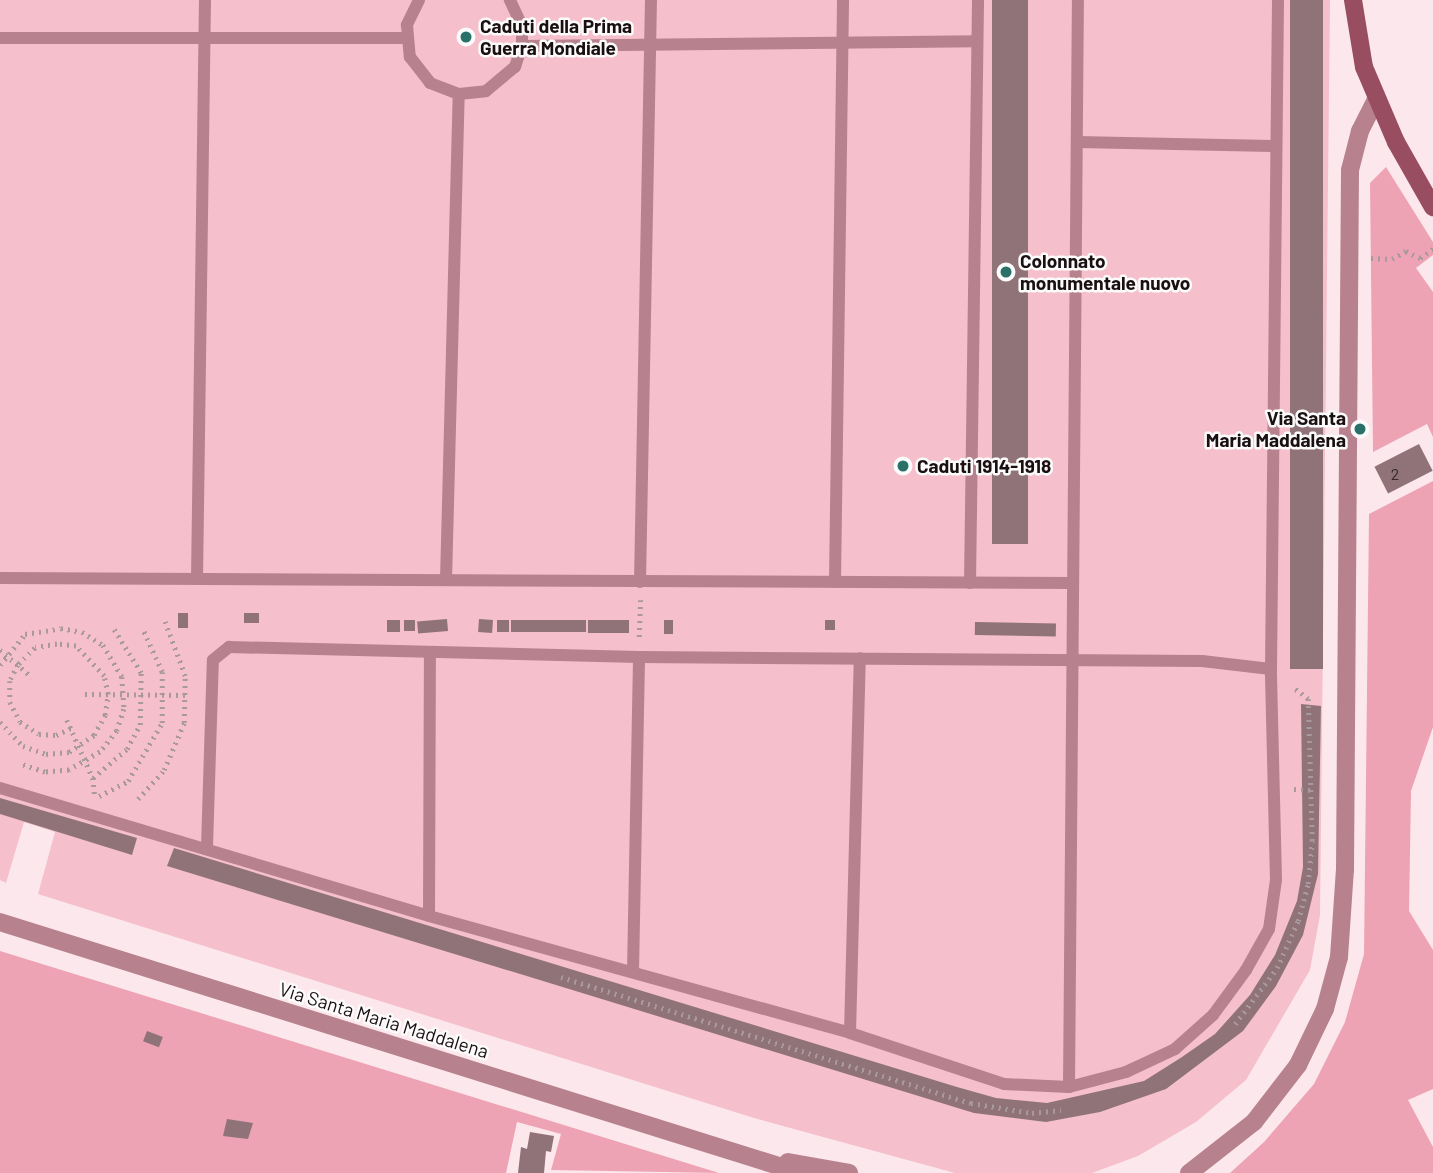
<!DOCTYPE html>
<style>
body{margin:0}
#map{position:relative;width:1433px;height:1173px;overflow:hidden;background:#fce8ec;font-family:Barlow,sans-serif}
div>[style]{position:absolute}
.green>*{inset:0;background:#f5bfcb}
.forest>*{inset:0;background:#eda3b4}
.building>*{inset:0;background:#907379;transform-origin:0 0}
.path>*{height:4.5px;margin-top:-2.25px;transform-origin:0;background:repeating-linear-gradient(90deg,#a9999c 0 2px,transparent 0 7px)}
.lane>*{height:12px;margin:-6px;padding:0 6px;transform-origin:6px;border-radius:6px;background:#b7828e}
.street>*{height:18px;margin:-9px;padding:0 9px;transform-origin:9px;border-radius:9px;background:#b7828e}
.secondary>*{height:18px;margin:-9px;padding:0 9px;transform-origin:9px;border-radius:9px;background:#984d61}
.dots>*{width:19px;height:19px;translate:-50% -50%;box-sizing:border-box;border:4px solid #fbfbfb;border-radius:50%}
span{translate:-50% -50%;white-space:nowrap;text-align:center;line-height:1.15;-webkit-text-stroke:5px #fbfbfb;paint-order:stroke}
.number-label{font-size:16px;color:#38292c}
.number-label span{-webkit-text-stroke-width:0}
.poi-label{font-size:19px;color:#1a1012;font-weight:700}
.left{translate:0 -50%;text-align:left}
.right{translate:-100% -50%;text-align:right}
.street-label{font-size:19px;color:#1a1012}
</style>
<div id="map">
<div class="green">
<div style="clip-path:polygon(0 0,1330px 0,1320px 915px,1310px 970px,1246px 1080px,1196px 1122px,1138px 1156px,1092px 1173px,955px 1173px,754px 1118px,38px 894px,55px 832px,24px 822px,6px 883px,0 880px)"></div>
</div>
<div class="forest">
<div style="clip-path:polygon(1386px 167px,1433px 242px,1433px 255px,1416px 268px,1433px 292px,1433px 437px,1427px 424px,1373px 452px,1370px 183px)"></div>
<div style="clip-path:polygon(1433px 481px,1433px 727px,1411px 791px,1409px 911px,1433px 950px,1433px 1089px,1408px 1100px,1433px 1147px,1433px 1173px,1230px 1173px,1264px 1142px,1314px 1084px,1345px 1022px,1364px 954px,1369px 514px)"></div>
<div style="clip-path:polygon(0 951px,719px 1173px,551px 1170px,561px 1134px,517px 1122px,506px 1173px,0 1173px)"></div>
</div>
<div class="building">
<div style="left:992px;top:0;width:36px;height:544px"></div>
<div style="left:1290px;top:0;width:33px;height:669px"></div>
<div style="left:1419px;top:444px;width:30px;height:50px;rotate:63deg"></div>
<div style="left:178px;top:613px;width:10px;height:15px"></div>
<div style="left:244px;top:613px;width:15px;height:10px"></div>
<div style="left:447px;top:619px;width:12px;height:30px;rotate:85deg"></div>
<div style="left:479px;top:619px;width:14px;height:13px;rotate:4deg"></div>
<div style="left:387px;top:620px;width:13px;height:12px"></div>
<div style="left:404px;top:620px;width:11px;height:11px"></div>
<div style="left:497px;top:620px;width:12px;height:12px"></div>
<div style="left:511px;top:620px;width:75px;height:12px"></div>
<div style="left:629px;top:620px;width:13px;height:41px;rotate:90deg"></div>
<div style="left:664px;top:620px;width:9px;height:14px"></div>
<div style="left:825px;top:620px;width:10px;height:10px"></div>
<div style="left:975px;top:622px;width:81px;height:13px;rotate:1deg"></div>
<div style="clip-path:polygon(1301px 704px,1321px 706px,1318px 874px,1303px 935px,1276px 986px,1243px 1031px,1166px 1089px,1100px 1112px,1046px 1122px,974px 1113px,167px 866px,174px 848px,957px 1087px,996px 1098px,1047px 1103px,1144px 1081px,1182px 1057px,1215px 1034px,1250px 995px,1275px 955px,1297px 901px,1303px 867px)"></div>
<div style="clip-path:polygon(0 798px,137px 838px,132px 855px,0 814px)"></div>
<div style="left:147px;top:1031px;width:17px;height:11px;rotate:21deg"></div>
<div style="clip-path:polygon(227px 1119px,253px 1123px,248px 1139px,223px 1136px)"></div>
<div style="clip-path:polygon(530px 1132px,554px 1136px,551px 1152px,546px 1151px,544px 1173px,518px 1173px,521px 1147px,527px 1149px)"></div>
</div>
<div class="path">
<div style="left:1371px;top:258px;width:21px;rotate:3deg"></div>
<div style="left:1392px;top:259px;width:16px;rotate:-30deg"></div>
<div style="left:1406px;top:251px;width:16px;rotate:27deg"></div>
<div style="left:1420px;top:258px;width:16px;rotate:-35deg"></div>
<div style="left:639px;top:637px;width:37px;rotate:-88deg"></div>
<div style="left:0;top:650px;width:42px;rotate:40.2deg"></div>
<div style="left:0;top:665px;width:40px;rotate:-51deg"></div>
<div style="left:25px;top:634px;width:36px;rotate:-9deg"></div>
<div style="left:61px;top:628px;width:21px;rotate:11deg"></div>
<div style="left:82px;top:632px;width:25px;rotate:32deg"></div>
<div style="left:103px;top:645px;width:37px;rotate:59deg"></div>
<div style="left:122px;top:677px;width:32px;rotate:86deg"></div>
<div style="left:124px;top:709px;width:23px;rotate:108deg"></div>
<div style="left:117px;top:731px;width:27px;rotate:129deg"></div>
<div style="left:100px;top:752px;width:36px;rotate:150deg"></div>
<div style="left:69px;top:770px;width:24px;rotate:175deg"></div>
<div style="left:45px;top:772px;width:25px;rotate:-162deg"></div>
<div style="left:85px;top:694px;width:103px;rotate:0.6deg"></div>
<div style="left:67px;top:720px;width:64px;rotate:65.9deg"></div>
<div style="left:93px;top:778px;width:18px;rotate:84deg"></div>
<div style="left:0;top:722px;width:33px;rotate:46deg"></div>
<div style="left:23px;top:746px;width:24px;rotate:19deg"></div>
<div style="left:46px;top:754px;width:23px;rotate:-5deg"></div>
<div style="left:69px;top:752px;width:30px;rotate:-34deg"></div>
<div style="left:94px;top:735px;width:23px;rotate:-61deg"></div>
<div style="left:105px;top:715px;width:21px;rotate:-82deg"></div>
<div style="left:108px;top:694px;width:18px;rotate:-103deg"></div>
<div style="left:104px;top:676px;width:41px;rotate:-133deg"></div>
<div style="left:76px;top:646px;width:19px;rotate:-174deg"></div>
<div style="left:57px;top:644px;width:22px;rotate:170deg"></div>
<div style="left:35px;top:648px;width:24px;rotate:135deg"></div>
<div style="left:18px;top:665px;width:18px;rotate:117deg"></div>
<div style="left:10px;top:681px;width:21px;rotate:90deg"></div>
<div style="left:10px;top:702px;width:22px;rotate:63deg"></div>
<div style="left:20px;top:722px;width:22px;rotate:32deg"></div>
<div style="left:39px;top:734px;width:17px;rotate:3deg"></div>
<div style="left:56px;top:735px;width:17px;rotate:-25deg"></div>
<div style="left:93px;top:778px;width:45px;rotate:-40.5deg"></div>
<div style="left:127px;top:749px;width:27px;rotate:-62deg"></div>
<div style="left:140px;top:725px;width:52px;rotate:-88.9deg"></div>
<div style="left:141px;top:673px;width:53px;rotate:-121.9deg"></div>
<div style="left:1294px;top:789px;width:16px;rotate:4deg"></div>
<div style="left:99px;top:796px;width:33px;rotate:-27deg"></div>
<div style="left:128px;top:781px;width:67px;rotate:-59.6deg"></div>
<div style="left:162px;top:723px;width:51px;rotate:-90deg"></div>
<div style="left:162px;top:672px;width:48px;rotate:-114.4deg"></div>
<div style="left:138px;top:799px;width:39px;rotate:-48deg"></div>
<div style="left:164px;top:770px;width:51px;rotate:-66.9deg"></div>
<div style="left:184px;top:723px;width:47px;rotate:-88.8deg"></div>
<div style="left:185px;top:676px;width:58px;rotate:-110.3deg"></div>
<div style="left:561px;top:977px;width:429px;rotate:17.1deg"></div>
<div style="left:971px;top:1103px;width:62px;rotate:9.3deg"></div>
<div style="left:1032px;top:1113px;width:29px;rotate:-6deg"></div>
<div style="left:1235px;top:1024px;width:70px;rotate:-53.1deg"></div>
<div style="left:1277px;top:968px;width:51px;rotate:-65.9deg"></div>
<div style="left:1298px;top:921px;width:38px;rotate:-75deg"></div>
<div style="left:1308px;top:884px;width:43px;rotate:-84.7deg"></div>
<div style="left:1312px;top:841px;width:142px;rotate:-91.6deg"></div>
<div style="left:1308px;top:699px;width:20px;rotate:-143deg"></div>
</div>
<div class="lane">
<div style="left:419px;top:0;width:28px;rotate:116deg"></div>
<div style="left:407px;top:25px;width:32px;rotate:85deg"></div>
<div style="left:410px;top:57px;width:33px;rotate:52deg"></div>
<div style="left:430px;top:83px;width:31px;rotate:21deg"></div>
<div style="left:459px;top:94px;width:27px;rotate:-6deg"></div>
<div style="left:486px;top:91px;width:38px;rotate:-40deg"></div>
<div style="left:515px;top:67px;width:22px;rotate:-72deg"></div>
<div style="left:522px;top:46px;width:20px;rotate:-90deg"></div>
<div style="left:522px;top:26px;width:29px;rotate:-115deg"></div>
<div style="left:0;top:38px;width:406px"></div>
<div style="left:522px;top:46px;width:455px;rotate:-0.6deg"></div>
<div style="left:1077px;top:142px;width:199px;rotate:1.2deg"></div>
<div style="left:0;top:578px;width:1073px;rotate:0.27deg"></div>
<div style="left:197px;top:579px;width:579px;rotate:-89.21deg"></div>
<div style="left:446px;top:580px;width:486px;rotate:-88.5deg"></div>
<div style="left:640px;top:582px;width:582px;rotate:-88.92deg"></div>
<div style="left:835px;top:582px;width:582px;rotate:-89.21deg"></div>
<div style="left:970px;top:583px;width:583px;rotate:-89.21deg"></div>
<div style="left:0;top:788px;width:448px;rotate:16.6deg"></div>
<div style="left:429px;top:916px;width:437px;rotate:15.5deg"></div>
<div style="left:850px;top:1033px;width:162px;rotate:18.3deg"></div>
<div style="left:1004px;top:1084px;width:65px;rotate:2.6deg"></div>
<div style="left:1069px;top:1087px;width:59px;rotate:-14.7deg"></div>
<div style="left:1126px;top:1072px;width:54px;rotate:-25.1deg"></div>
<div style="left:1175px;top:1049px;width:51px;rotate:-41.8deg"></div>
<div style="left:1213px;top:1015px;width:56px;rotate:-53.7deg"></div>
<div style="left:1246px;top:970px;width:47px;rotate:-60.7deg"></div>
<div style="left:1269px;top:929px;width:49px;rotate:-81.9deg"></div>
<div style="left:1276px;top:880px;width:211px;rotate:-91.4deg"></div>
<div style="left:1271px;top:669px;width:669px;rotate:-89.4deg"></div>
<div style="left:207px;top:847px;width:187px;rotate:-88.2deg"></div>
<div style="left:213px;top:660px;width:21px;rotate:-39deg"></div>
<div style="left:229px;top:647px;width:410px;rotate:1.4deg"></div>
<div style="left:639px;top:657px;width:563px;rotate:0.41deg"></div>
<div style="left:1202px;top:661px;width:69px;rotate:6.6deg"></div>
<div style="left:429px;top:916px;width:262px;rotate:-89.8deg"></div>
<div style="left:633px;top:972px;width:315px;rotate:-88.9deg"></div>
<div style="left:850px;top:1033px;width:375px;rotate:-88.5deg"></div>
<div style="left:1069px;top:1087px;width:1087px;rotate:-89.53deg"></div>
</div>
<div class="street">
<div style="left:0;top:922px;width:839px;rotate:17.4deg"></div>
<div style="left:788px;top:1162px;width:62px;rotate:10.2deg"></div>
<div style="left:1189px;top:1173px;width:83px;rotate:-38.1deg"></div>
<div style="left:1254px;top:1122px;width:72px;rotate:-52.3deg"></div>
<div style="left:1298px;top:1065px;width:62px;rotate:-64.3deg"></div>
<div style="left:1325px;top:1009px;width:54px;rotate:-74.9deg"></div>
<div style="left:1339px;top:957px;width:87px;rotate:-86.1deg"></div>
<div style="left:1345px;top:870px;width:700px;rotate:-89.59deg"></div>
<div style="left:1350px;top:170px;width:40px;rotate:-75.6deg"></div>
<div style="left:1360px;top:131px;width:36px;rotate:-63deg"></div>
</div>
<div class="secondary">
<div style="left:1353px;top:0;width:68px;rotate:80.7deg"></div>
<div style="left:1364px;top:67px;width:82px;rotate:66.9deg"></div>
<div style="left:1396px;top:142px;width:75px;rotate:60.4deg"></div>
</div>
<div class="dots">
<div style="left:466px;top:37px;background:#297168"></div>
<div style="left:1006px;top:272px;background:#297168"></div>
<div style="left:1360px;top:429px;background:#297168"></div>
<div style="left:903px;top:466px;background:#297168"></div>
</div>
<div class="number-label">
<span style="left:1395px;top:474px">2</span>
</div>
<div class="poi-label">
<span class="left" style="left:480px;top:37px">Caduti della Prima<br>Guerra Mondiale</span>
<span class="left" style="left:1020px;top:272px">Colonnato<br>monumentale nuovo</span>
<span class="right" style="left:1346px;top:429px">Via Santa<br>Maria Maddalena</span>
<span class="left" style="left:917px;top:466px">Caduti 1914-1918</span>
</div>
<div class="street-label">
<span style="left:384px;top:1020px;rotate:17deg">Via Santa Maria Maddalena</span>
</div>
</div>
